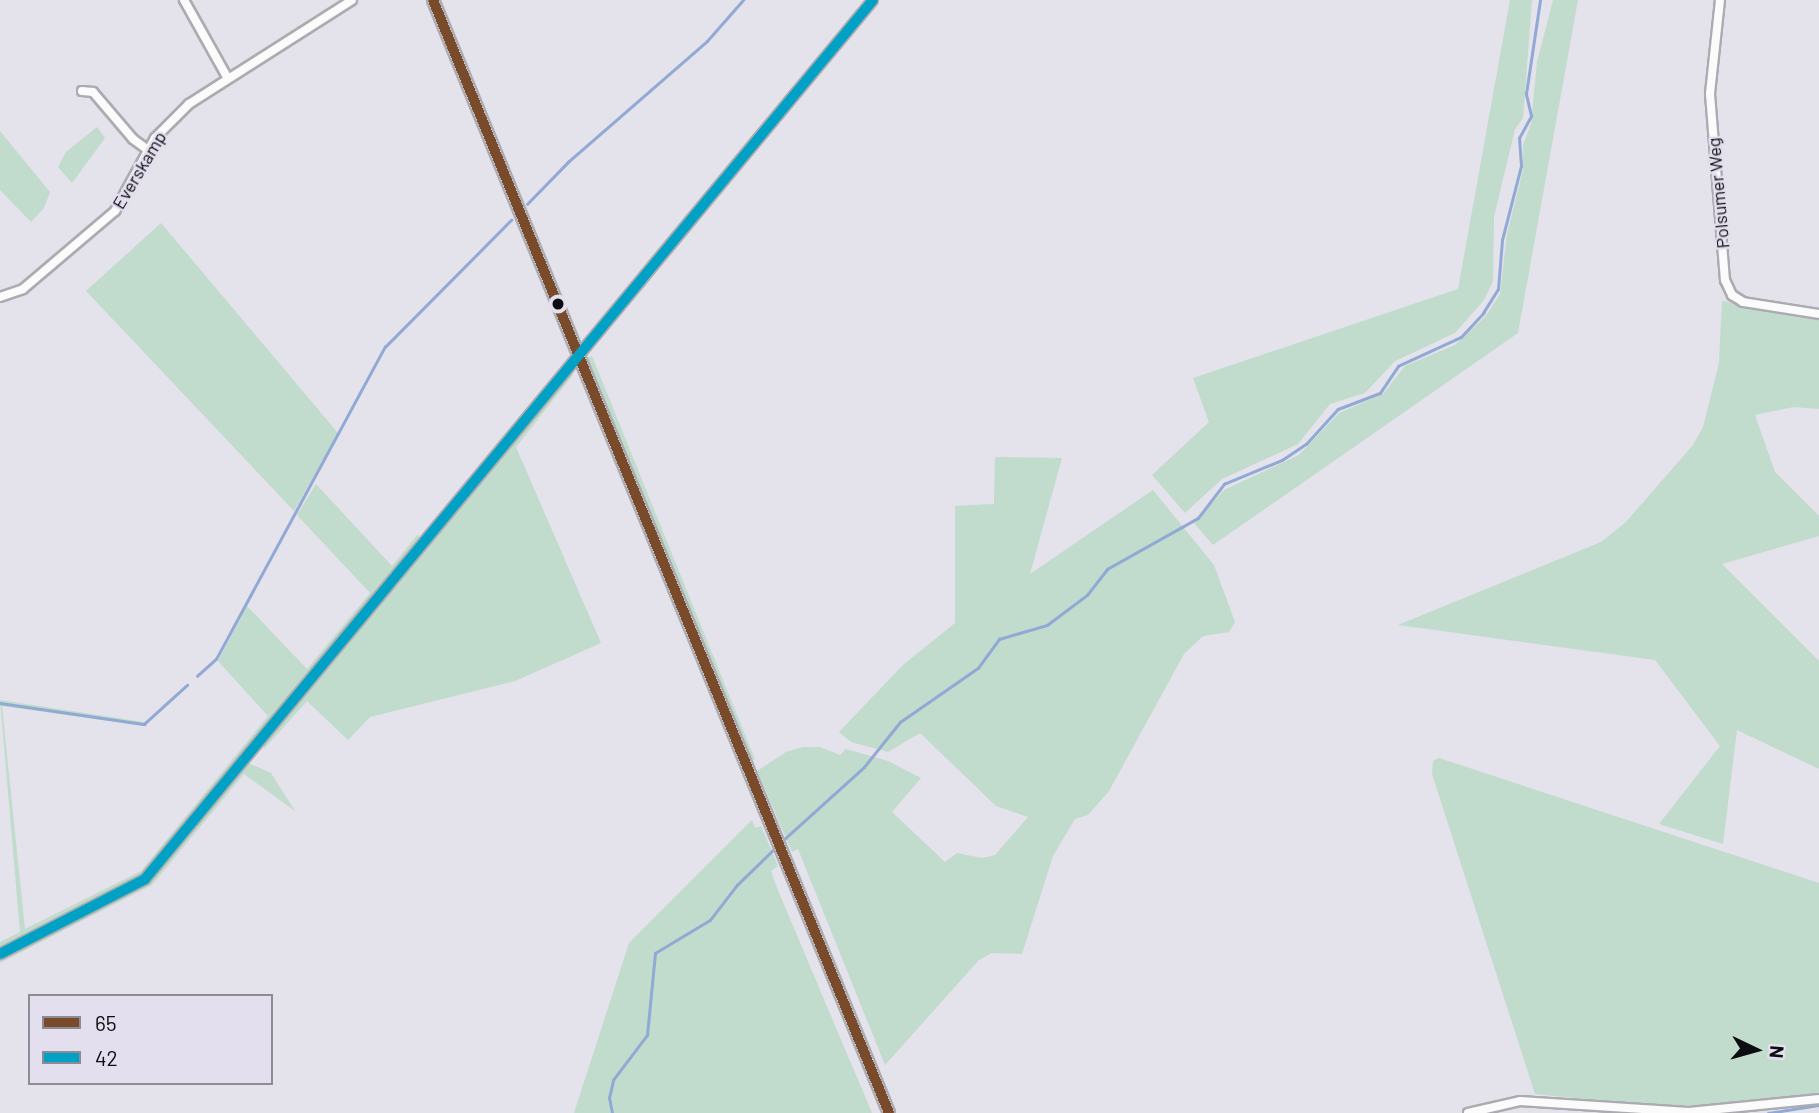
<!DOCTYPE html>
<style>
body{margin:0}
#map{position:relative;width:1819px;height:1113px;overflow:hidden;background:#e4e2ea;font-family:Barlow,sans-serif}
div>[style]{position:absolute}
.green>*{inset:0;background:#c1dbcd;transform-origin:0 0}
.stream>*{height:2.5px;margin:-1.25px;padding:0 1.25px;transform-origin:1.25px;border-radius:1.25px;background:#91a9d5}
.roads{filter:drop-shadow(2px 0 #acabb1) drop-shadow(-2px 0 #acabb1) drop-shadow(0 2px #acabb1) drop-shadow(0 -2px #acabb1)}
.minor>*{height:8px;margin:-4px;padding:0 4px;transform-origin:4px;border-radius:4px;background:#fbfbfc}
.tertiary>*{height:10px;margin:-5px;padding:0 5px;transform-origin:5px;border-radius:5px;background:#fbfbfc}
.bus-1>*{height:10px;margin:-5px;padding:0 5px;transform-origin:5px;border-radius:5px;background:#7a4b2a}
.bus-2>*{height:10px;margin:-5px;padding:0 5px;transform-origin:5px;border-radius:5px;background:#01a1c5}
.dots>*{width:19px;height:19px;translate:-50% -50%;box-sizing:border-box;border:4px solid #e3dfee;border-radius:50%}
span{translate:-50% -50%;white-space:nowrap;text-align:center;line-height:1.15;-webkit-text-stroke:5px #e3dfee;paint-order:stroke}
.street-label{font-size:18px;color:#0d0c11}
.legend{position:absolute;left:28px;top:994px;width:245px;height:91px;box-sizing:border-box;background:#e3dfee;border:2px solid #8d8b96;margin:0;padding:9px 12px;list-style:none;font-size:21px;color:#0d0c11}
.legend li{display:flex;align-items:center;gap:14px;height:35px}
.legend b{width:35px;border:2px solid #8d8b96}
.north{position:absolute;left:1721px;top:1015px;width:70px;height:70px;-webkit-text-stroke:5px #e3dfee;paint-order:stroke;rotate:95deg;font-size:19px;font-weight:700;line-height:28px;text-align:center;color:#0d0c11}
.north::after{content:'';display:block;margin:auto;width:24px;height:32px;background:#0d0c11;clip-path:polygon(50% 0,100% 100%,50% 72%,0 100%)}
</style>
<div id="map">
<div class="green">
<div style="clip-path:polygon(1510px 0,1532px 0,1523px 118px,1515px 129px,1494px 217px,1493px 281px,1484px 300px,1455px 333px,1395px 361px,1365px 393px,1330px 404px,1298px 444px,1222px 479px,1185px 513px,1152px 475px,1209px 422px,1193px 378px,1458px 289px)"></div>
<div style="clip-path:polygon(1553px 0,1578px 0,1518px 333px,1213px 545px,1194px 523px,1224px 490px,1299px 455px,1339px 413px,1383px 394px,1405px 366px,1455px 345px,1485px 317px,1500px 294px,1507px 234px,1523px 170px,1523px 145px,1531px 124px,1537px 62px)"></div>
<div style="clip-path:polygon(97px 127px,105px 138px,72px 183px,58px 167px,66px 152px)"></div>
<div style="clip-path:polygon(0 131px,50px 192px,44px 208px,31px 222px,0 190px)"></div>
<div style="clip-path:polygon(161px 223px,338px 433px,294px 511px,86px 291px)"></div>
<div style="clip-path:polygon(1722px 301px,1819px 317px,1819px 409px,1794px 407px,1755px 415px,1775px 472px,1819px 516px,1819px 536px,1722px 564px,1819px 661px,1819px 769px,1737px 730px,1723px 844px,1659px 824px,1720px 746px,1655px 660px,1398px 625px,1601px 542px,1625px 523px,1693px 445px,1703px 427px,1719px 363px)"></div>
<div style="left:592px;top:356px;width:435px;height:7px;rotate:68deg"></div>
<div style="clip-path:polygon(567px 372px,573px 375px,516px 447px,601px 643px,515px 681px,370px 717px,348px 740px,307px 701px,264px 749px,263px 744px)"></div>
<div style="clip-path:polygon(995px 457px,1062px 458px,1030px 574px,1153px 490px,1214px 565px,1235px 622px,1229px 632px,1203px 636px,1184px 654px,1109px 791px,1088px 815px,1075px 819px,1053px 856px,1022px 954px,992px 953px,979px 960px,885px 1065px,798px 849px,792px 852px,757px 771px,786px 752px,803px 747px,820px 747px,840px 755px,846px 749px,888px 761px,921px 778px,892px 812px,945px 862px,957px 853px,982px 858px,995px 855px,1028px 817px,996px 806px,920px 733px,888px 752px,851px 742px,839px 732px,903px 665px,955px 623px,955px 506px,994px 504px)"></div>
<div style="clip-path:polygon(316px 484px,392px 566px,418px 534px,420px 541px,150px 869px,0 949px,0 942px,20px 932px,0 700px,144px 722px,145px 726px,2px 706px,25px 929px,141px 871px,268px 716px,218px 661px,247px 606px,307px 669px,370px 593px,297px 515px)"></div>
<div style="clip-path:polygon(1439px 758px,1819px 883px,1819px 1093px,1712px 1105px,1642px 1105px,1535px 1094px,1432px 774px,1433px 761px)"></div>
<div style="clip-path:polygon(248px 763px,271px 773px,295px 811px,244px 774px,152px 885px,0 963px,0 957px,153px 876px)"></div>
<div style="clip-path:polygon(752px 820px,755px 828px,761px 826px,778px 866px,771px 871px,777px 888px,872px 1113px,574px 1113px,629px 943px)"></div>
</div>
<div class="stream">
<div style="left:527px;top:204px;width:59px;rotate:-45.7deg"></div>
<div style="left:568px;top:162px;width:184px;rotate:-41deg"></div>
<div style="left:707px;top:41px;width:55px;rotate:-48.7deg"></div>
<div style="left:197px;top:676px;width:25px;rotate:-42deg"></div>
<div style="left:216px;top:659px;width:355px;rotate:-61.6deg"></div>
<div style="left:385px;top:347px;width:179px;rotate:-45.2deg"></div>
<div style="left:0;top:703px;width:146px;rotate:8.3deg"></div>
<div style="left:144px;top:724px;width:58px;rotate:-42.2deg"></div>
<div style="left:780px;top:843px;width:113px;rotate:-42.1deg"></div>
<div style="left:864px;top:767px;width:58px;rotate:-51.3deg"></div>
<div style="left:900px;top:722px;width:95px;rotate:-34.7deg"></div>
<div style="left:978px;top:668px;width:36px;rotate:-54deg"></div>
<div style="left:999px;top:639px;width:50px;rotate:-16.3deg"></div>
<div style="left:1047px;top:625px;width:50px;rotate:-36.9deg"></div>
<div style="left:1087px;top:595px;width:33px;rotate:-52deg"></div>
<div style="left:1107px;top:569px;width:104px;rotate:-29.3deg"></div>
<div style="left:1198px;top:518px;width:43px;rotate:-52.6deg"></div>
<div style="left:1224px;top:484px;width:63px;rotate:-22.5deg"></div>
<div style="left:1282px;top:460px;width:29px;rotate:-34deg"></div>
<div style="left:1306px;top:444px;width:47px;rotate:-47.6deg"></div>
<div style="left:1338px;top:409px;width:45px;rotate:-20.9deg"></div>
<div style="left:1380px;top:393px;width:32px;rotate:-56deg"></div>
<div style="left:1398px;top:366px;width:69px;rotate:-24.7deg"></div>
<div style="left:1461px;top:337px;width:33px;rotate:-47deg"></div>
<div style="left:1483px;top:313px;width:28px;rotate:-58deg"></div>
<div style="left:1498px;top:289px;width:49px;rotate:-85.3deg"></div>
<div style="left:1502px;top:240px;width:76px;rotate:-75.6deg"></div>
<div style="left:1521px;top:166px;width:28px;rotate:-94deg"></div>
<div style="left:1519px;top:138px;width:25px;rotate:-61deg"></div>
<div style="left:1531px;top:116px;width:23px;rotate:-103deg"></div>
<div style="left:1526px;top:94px;width:95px;rotate:-81.5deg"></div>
<div style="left:612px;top:1113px;width:15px;rotate:-101deg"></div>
<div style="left:609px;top:1098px;width:18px;rotate:-77deg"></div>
<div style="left:613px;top:1080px;width:56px;rotate:-52.9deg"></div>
<div style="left:647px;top:1035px;width:82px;rotate:-84.4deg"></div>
<div style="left:655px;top:953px;width:64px;rotate:-31deg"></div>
<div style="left:710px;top:920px;width:44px;rotate:-52.4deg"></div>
<div style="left:737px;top:885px;width:53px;rotate:-44.2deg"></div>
<div style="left:1768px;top:1113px;width:52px;rotate:-8.9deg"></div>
</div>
<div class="roads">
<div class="minor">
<div style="left:184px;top:0;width:88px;rotate:60.8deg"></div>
<div style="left:1720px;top:0;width:95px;rotate:96.1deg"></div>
<div style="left:1710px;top:94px;width:187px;rotate:85.4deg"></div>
<div style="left:1725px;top:280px;width:17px;rotate:65deg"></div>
<div style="left:1732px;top:295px;width:13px;rotate:32deg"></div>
<div style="left:1743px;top:302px;width:77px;rotate:9deg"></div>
<div style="left:82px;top:91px;width:11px;rotate:5deg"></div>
<div style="left:93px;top:92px;width:62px;rotate:49.6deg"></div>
<div style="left:133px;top:139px;width:19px;rotate:36deg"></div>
<div style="left:0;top:297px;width:24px;rotate:-19deg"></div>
<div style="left:23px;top:289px;width:121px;rotate:-40.3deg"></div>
<div style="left:115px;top:211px;width:83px;rotate:-61.3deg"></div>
<div style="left:155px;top:138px;width:48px;rotate:-45deg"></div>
<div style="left:189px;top:104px;width:193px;rotate:-32.5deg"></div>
<div style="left:0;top:954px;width:163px;rotate:-27.3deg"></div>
<div style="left:145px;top:879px;width:1141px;rotate:-50.37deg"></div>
<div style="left:1468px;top:1113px;width:53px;rotate:-13deg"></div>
<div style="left:1520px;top:1101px;width:169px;rotate:3.7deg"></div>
<div style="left:1689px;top:1112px;width:131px;rotate:-5.7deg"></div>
</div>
<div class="tertiary">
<div style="left:433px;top:0;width:1203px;rotate:67.72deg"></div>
</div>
</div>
<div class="bus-1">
<div style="left:433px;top:0;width:1203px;rotate:67.72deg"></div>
</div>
<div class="bus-2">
<div style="left:0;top:954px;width:163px;rotate:-27.3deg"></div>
<div style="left:145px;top:879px;width:1141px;rotate:-50.37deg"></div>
</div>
<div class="dots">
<div style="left:558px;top:304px;background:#0d0c11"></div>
</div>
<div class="street-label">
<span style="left:139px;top:170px;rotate:-59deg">Everskamp</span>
<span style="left:1718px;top:193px;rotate:-95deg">Polsumer Weg</span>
</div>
<ul class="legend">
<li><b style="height:9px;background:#7a4b2a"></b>65</li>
<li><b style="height:9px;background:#01a1c5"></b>42</li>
</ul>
<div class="north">N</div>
</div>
